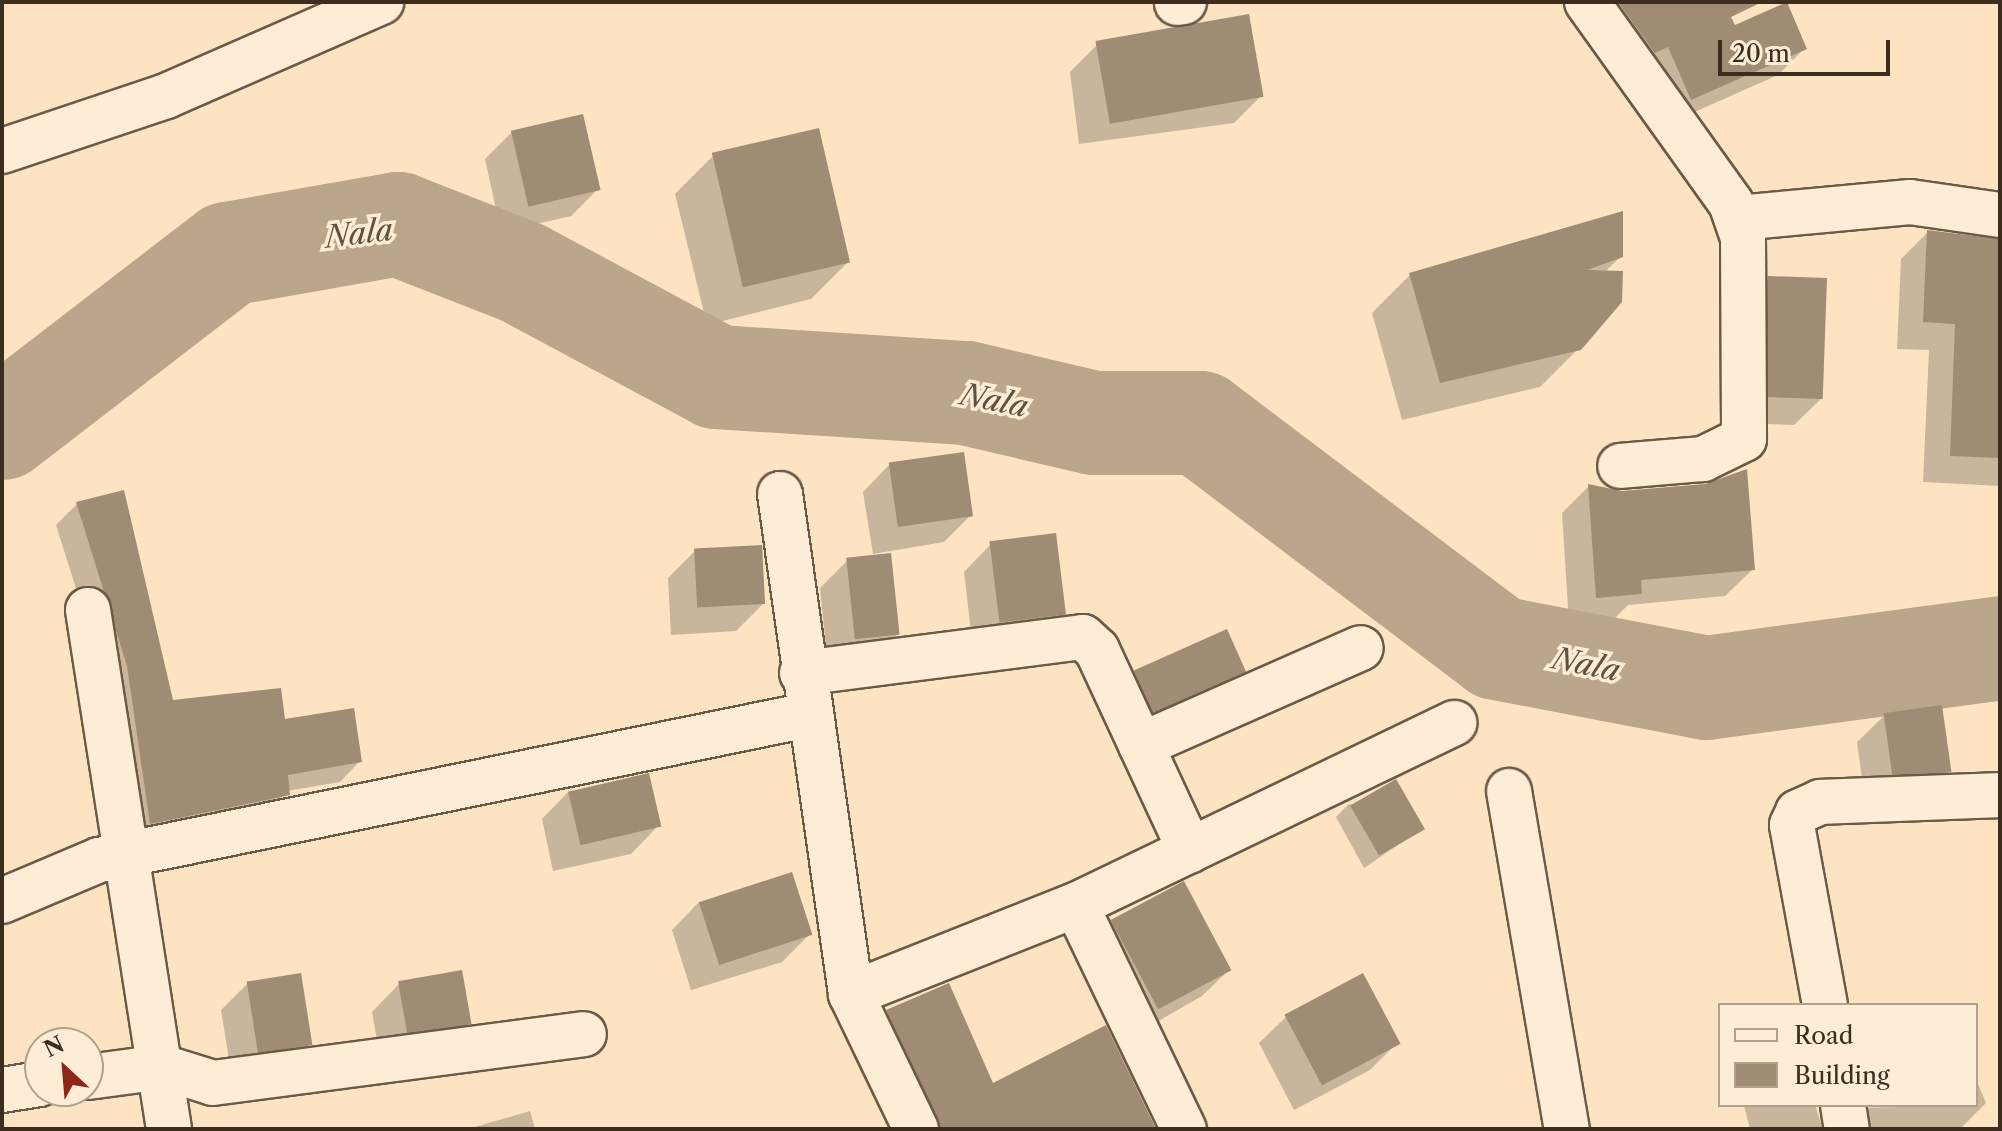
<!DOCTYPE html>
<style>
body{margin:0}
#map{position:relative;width:2002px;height:1131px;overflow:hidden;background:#fce3c2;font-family:"Libre Caslon Text",serif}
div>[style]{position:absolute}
.shadow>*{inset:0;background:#0003}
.river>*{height:104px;margin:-52px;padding:0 52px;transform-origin:52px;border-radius:52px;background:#bba58b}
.building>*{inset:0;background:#a08c74;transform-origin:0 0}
.roads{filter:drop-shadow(2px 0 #6c5a48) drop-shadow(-2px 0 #6c5a48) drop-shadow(0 2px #6c5a48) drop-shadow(0 -2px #6c5a48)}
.minor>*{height:44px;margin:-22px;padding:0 22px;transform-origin:22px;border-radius:22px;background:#fdedd7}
span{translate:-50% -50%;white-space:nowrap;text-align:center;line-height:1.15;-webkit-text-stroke:7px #fdedd7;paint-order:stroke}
.water-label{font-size:30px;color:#62513f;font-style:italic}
.frame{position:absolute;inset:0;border:4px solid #3c2d1f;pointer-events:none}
.legend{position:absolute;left:1718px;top:1003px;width:260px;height:104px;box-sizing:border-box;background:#fdedd7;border:2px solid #b0a08d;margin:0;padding:10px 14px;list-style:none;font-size:24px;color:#3c2d1f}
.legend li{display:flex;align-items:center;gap:16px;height:40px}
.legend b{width:40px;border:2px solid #b0a08d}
.north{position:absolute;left:24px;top:1027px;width:80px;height:80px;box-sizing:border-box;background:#fdedd7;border:2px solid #b0a08d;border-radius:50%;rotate:334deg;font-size:22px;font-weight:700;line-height:32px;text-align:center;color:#3c2d1f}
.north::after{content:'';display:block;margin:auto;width:28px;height:36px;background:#8f2418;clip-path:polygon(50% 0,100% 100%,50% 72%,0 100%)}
.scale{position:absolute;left:1718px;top:40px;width:172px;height:36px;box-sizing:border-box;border:4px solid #3c2d1f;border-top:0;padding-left:10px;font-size:24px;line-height:28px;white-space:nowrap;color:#3c2d1f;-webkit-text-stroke:6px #fdedd7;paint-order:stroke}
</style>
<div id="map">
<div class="shadow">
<div style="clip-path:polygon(1574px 2px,1722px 2px,1734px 28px,1805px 48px,1778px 75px,1663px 126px)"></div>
<div style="clip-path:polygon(1097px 45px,1261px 96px,1234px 123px,1079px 144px,1070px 72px)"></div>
<div style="clip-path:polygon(512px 132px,598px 189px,571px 216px,501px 232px,485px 159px)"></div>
<div style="clip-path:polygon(713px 156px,849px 261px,811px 299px,707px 325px,675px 194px)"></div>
<div style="clip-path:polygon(1928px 232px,2000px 241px,2000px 486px,1923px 482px,1929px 350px,1897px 349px,1901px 259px)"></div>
<div style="clip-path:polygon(1621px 256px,1604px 273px,1579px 348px,1540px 387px,1402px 420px,1372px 313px,1410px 275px)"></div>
<div style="clip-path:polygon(1769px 278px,1822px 398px,1794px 425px,1742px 423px,1742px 306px)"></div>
<div style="clip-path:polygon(890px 464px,971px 515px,944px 542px,873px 554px,863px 492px)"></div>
<div style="clip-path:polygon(1589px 486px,1753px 569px,1725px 596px,1628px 605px,1613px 620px,1569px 624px,1562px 513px)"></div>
<div style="clip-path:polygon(77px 504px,172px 702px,360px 761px,340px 782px,287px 791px,267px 815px,130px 843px,107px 687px,56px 525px)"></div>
<div style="clip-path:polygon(991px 544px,1064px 613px,1037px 640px,973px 649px,964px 572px)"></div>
<div style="clip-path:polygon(695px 551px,763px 604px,736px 631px,671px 635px,668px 578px)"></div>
<div style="clip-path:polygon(847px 561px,898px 634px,871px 662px,828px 667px,820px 588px)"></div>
<div style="clip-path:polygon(1243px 671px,1216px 698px,1126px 738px,1108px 699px,1135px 672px)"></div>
<div style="clip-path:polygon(1885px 715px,1949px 771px,1922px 798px,1865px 801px,1857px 742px)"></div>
<div style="clip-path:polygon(569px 791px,658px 826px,631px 854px,553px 871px,542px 819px)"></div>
<div style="clip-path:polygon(1349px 804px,1423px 828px,1364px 868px,1336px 817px)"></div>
<div style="clip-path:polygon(699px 902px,809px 935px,782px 962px,691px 990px,672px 930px)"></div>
<div style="clip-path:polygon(1112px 922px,1230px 969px,1202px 996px,1129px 1038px,1085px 949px)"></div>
<div style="clip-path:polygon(248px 983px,310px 1044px,282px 1071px,232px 1078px,221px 1010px)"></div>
<div style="clip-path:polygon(399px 984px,470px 1023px,443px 1050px,380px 1058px,372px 1012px)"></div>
<div style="clip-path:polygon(888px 1012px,992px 1086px,1154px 1129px,904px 1129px,860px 1039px)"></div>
<div style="clip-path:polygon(1287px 1016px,1397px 1043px,1370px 1070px,1294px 1110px,1259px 1043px)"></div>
<div style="clip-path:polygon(1976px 1079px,1986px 1103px,1960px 1129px,1841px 1129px,1821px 1109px,1976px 1105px)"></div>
<div style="clip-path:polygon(1744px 1105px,1815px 1105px,1823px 1129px,1750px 1129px)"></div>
<div style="clip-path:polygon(530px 1111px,535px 1129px,468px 1129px)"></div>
</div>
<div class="river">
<div style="left:2px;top:428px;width:285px;rotate:-37.6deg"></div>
<div style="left:228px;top:254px;width:173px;rotate:-10deg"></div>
<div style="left:398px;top:224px;width:134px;rotate:21.4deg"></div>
<div style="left:523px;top:273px;width:220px;rotate:28.2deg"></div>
<div style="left:717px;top:377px;width:250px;rotate:3.7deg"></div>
<div style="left:966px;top:393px;width:131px;rotate:13.2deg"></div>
<div style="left:1094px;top:423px;width:106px"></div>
<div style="left:1200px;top:423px;width:373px;rotate:37.1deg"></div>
<div style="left:1497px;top:648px;width:213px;rotate:10.8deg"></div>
<div style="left:1706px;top:688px;width:297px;rotate:-7.7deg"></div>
</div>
<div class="building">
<div style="clip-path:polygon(1618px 2px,1762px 2px,1731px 17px,1735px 25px,1787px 2px,1807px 49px,1691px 100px,1668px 47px,1655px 53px)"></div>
<div style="left:1249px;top:14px;width:84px;height:156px;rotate:80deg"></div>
<div style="left:583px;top:114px;width:78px;height:74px;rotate:77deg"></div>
<div style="left:819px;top:128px;width:138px;height:110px;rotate:77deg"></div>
<div style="clip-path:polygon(1623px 211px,1623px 257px,1587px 270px,1623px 271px,1622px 302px,1581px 350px,1440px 383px,1409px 273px)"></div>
<div style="clip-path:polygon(1927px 230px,2000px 239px,2000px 458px,1950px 456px,1955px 324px,1923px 322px)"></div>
<div style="left:1768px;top:276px;width:59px;height:121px;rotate:2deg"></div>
<div style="left:964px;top:452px;width:65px;height:76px;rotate:82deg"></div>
<div style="clip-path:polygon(1747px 469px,1755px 570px,1641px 580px,1642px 594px,1596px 598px,1588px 484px,1622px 491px,1705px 484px)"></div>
<div style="clip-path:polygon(124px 490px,173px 700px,281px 688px,285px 719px,354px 708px,362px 762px,288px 775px,290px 795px,150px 824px,127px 666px,76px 502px)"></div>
<div style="left:1056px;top:533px;width:82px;height:67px;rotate:83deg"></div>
<div style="left:762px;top:545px;width:59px;height:68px;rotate:87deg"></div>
<div style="left:891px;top:553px;width:82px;height:45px;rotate:84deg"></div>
<div style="left:1227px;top:629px;width:47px;height:102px;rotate:66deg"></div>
<div style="left:1942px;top:705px;width:68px;height:59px;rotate:82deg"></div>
<div style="left:649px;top:773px;width:55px;height:83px;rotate:77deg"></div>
<div style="left:1396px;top:779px;width:58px;height:53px;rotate:60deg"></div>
<div style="left:792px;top:872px;width:66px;height:98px;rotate:72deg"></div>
<div style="left:1184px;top:881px;width:101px;height:83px;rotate:62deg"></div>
<div style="left:462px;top:970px;width:55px;height:65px;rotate:80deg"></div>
<div style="left:301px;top:973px;width:73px;height:55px;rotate:81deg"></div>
<div style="left:1363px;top:973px;width:80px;height:89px;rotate:62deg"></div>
<div style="clip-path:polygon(949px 983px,993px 1083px,1106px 1025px,1156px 1129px,941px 1129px,886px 1010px)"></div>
</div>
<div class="roads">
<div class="minor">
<div style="left:1587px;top:2px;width:247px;rotate:54.4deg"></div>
<div style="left:1731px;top:203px;width:36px;rotate:71deg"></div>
<div style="left:1743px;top:237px;width:202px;rotate:89.7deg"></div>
<div style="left:1744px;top:439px;width:46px;rotate:154deg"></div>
<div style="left:1703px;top:459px;width:83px;rotate:175.2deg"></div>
<div style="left:1177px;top:3px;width:7px;rotate:-8deg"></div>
<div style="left:2px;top:151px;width:173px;rotate:-18.5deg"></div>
<div style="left:166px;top:96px;width:235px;rotate:-23.6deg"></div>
<div style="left:1738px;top:218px;width:173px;rotate:-5.3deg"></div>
<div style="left:1910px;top:202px;width:91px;rotate:8.2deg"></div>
<div style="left:780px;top:494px;width:505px;rotate:81.92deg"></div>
<div style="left:851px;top:994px;width:150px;rotate:64.3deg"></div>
<div style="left:88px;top:610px;width:525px;rotate:81.13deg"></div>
<div style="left:802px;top:673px;width:283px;rotate:-7.3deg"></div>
<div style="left:1083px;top:637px;width:19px;rotate:43deg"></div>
<div style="left:1097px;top:650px;width:221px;rotate:65.1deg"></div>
<div style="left:1141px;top:745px;width:240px;rotate:-23.8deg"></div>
<div style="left:1509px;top:791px;width:343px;rotate:80.3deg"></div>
<div style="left:2px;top:901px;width:105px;rotate:-22.9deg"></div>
<div style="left:99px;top:860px;width:724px;rotate:-11.56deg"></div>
<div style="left:1076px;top:905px;width:249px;rotate:64.3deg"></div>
<div style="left:851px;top:994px;width:242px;rotate:-21.6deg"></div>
<div style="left:1076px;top:905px;width:420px;rotate:-25.7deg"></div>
<div style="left:1825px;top:1005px;width:183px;rotate:-100.4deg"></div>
<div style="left:1792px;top:825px;width:14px;rotate:-65deg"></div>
<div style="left:1798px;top:812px;width:24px;rotate:-24deg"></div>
<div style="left:1820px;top:802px;width:180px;rotate:-2.2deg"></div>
<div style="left:88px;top:1077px;width:75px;rotate:-7.7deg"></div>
<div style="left:162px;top:1067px;width:53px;rotate:17.4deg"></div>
<div style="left:213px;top:1083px;width:374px;rotate:-7.5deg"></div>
<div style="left:2px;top:1090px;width:38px;rotate:-9deg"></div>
<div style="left:1843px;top:1105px;width:24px;rotate:81deg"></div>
</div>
</div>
<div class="water-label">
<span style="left:359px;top:234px;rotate:-7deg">Nala</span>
<span style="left:994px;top:401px;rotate:11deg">Nala</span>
<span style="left:1586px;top:665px;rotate:11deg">Nala</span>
</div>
<div class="frame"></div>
<ul class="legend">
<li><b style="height:10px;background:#fdedd7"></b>Road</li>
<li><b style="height:22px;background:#a08c74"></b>Building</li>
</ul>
<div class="north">N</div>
<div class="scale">20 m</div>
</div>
